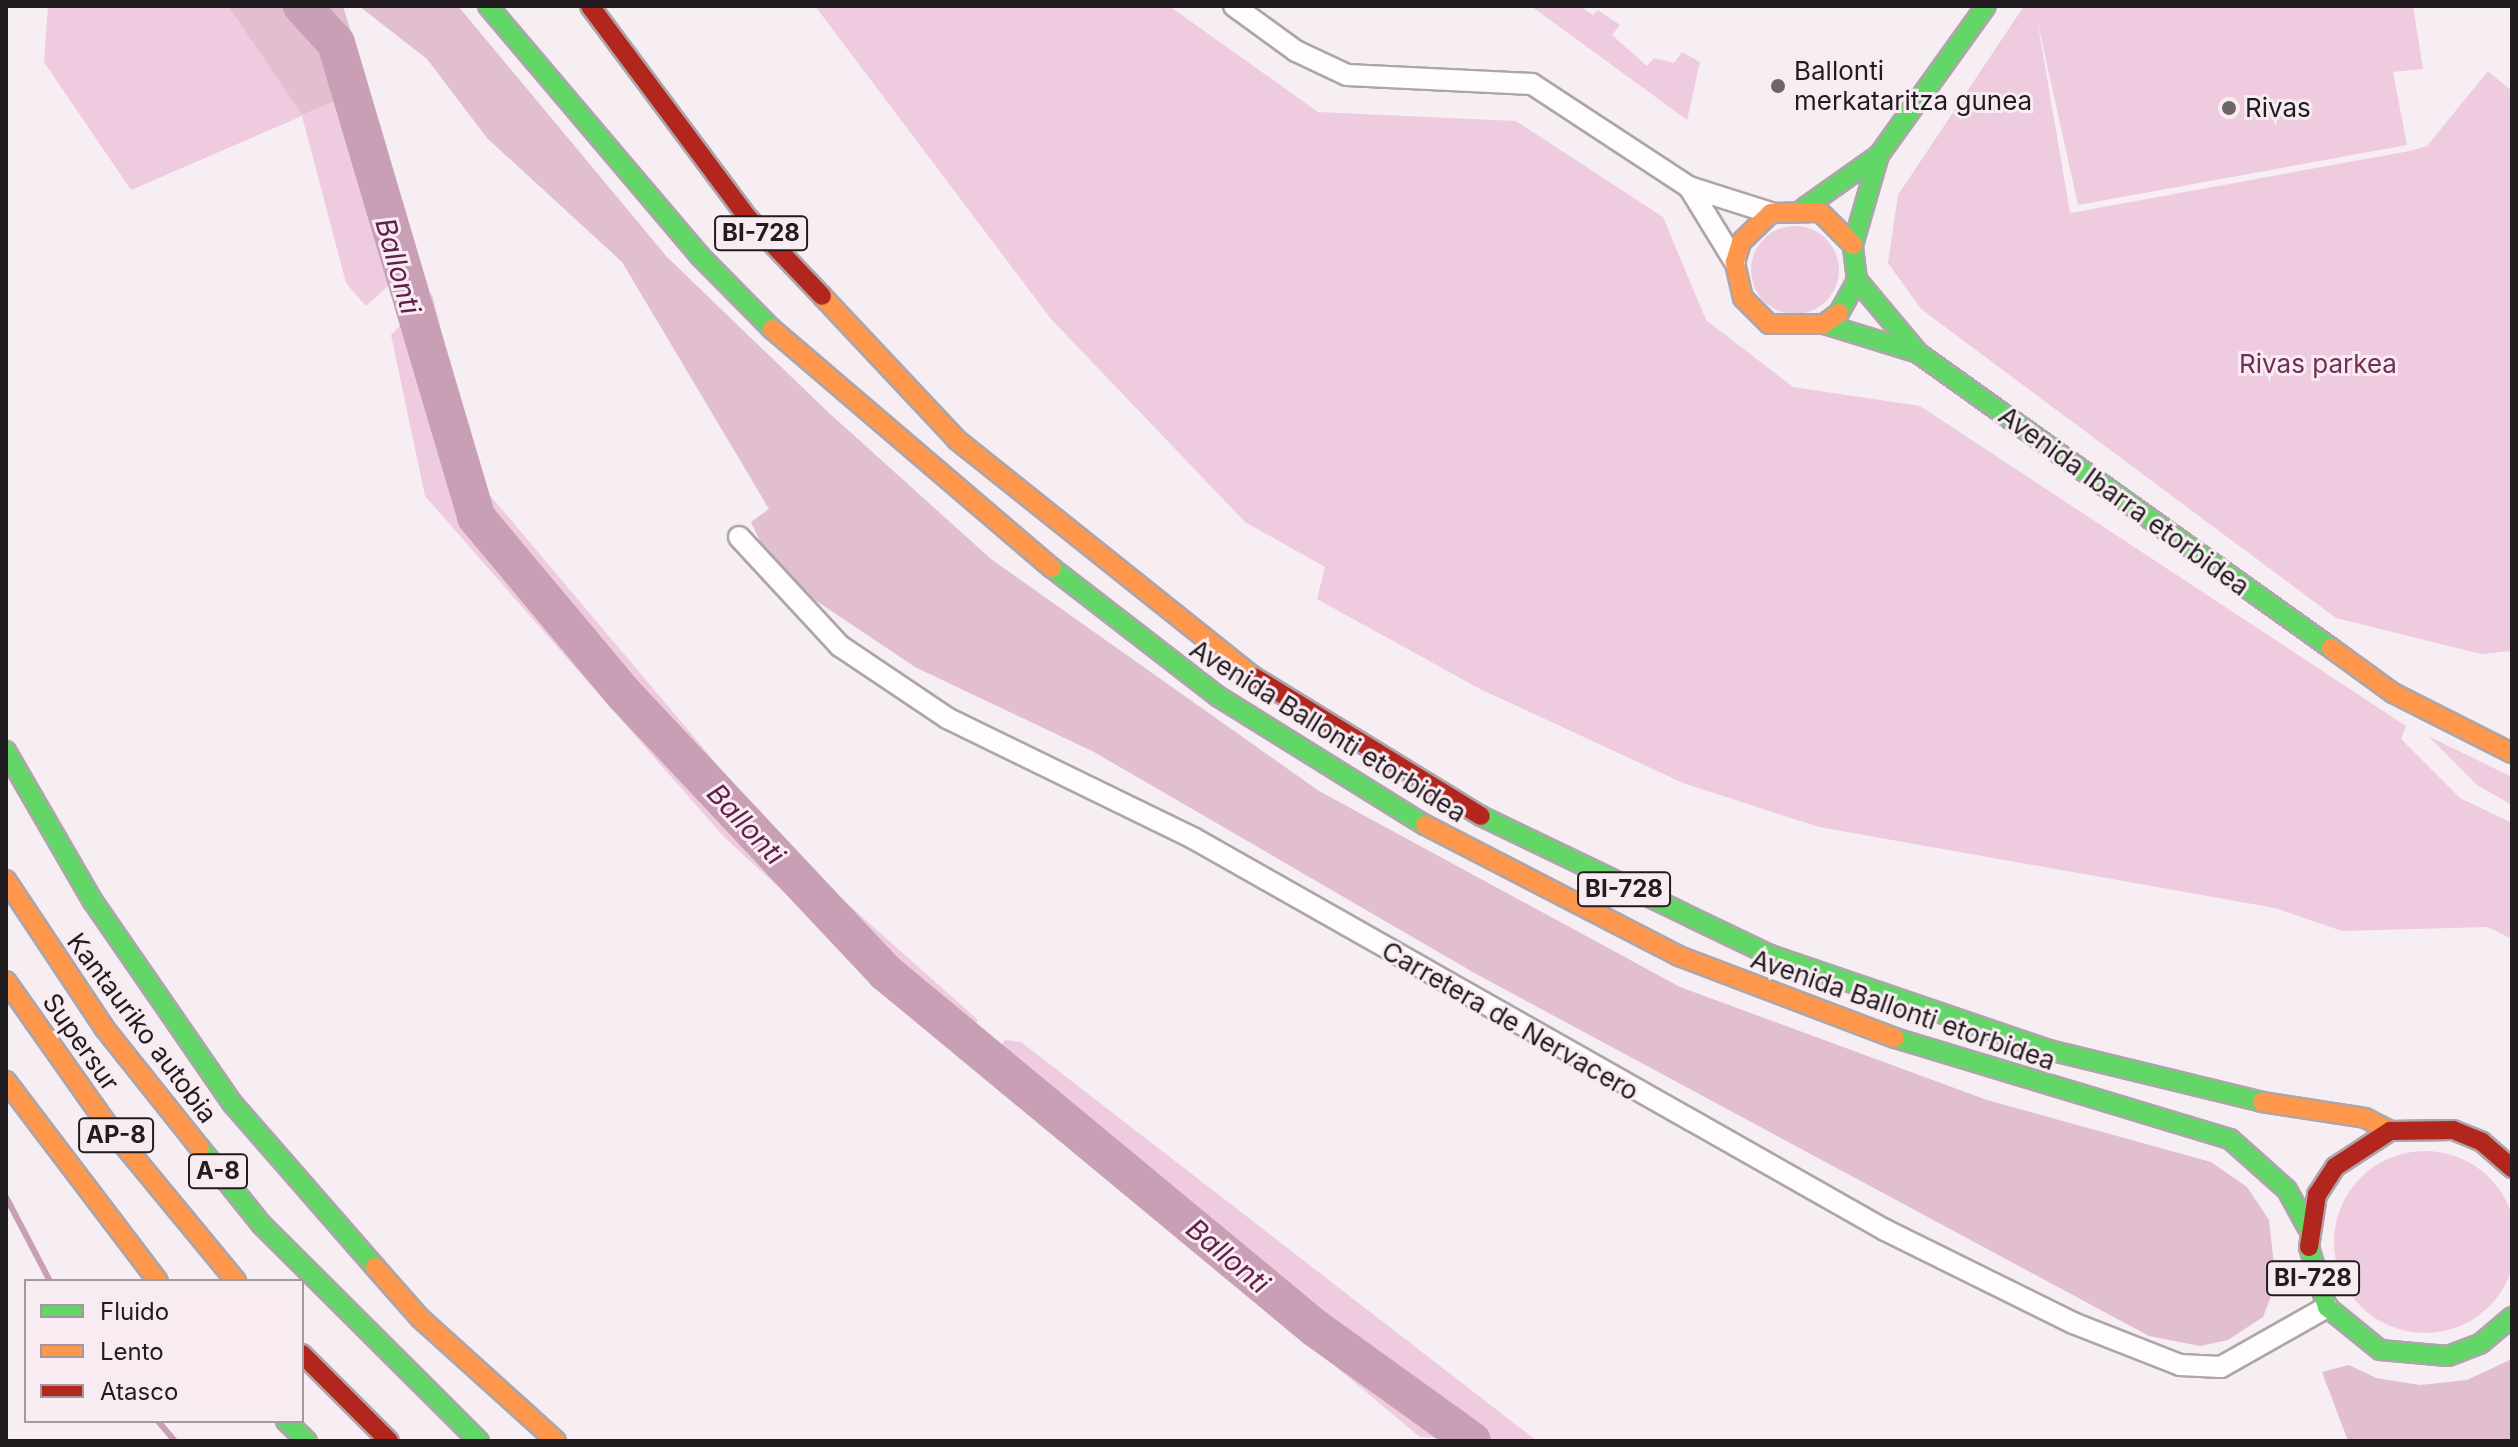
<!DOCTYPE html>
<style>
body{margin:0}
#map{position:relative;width:2518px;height:1447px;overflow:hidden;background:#f6eef2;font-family:Inter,sans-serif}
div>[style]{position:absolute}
.green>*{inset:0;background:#eecbde}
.round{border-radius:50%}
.forest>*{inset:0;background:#e1bed0}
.stream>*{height:6px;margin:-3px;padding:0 3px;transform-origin:3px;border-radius:3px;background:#c89fb5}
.river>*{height:38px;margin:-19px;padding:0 19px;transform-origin:19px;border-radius:19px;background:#c89fb5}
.roads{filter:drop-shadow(2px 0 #aca5a9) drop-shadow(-2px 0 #aca5a9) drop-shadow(0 2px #aca5a9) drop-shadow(0 -2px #aca5a9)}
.street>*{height:20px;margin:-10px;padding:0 10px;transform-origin:10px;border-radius:10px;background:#fefcfd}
.fast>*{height:18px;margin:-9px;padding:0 9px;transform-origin:9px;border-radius:9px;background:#63d668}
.slow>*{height:18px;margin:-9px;padding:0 9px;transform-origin:9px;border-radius:9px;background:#ff974d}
.jam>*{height:18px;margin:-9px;padding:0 9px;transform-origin:9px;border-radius:9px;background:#b3261e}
.dots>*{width:22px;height:22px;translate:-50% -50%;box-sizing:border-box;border:4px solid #f9ebf2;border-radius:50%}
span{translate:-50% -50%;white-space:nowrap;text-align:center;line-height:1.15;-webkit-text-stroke:6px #f9ebf2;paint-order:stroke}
.shield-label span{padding:2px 6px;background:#f9ebf2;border:2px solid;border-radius:6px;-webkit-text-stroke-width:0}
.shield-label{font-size:24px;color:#211c1f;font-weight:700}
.poi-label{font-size:26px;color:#211c1f}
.left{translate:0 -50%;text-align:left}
.park-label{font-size:26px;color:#722e57}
.street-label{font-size:26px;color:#211c1f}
.water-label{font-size:28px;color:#621f49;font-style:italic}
.frame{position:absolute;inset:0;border:8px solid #211c1f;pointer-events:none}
.legend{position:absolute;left:24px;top:1279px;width:280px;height:144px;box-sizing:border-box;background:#f9ebf2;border:2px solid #a3989e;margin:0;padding:10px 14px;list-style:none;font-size:24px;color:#211c1f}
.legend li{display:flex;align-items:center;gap:16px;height:40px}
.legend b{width:40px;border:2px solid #a3989e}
</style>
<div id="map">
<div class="green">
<div style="clip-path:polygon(48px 6px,228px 6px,302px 115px,368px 87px,399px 197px,396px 232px,419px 258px,366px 306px,346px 283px,302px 116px,131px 190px,44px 62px)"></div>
<div style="clip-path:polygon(815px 6px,1169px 6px,1318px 112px,1516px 121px,1663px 217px,1706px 320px,1793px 387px,1920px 406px,2406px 726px,2401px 739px,2460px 798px,2512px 823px,2512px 939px,2488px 927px,2342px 931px,2275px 908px,1819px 827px,1683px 783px,1480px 689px,1317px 599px,1325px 567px,1245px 522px,1051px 319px)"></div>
<div style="clip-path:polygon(1531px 6px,1580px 6px,1593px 15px,1598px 10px,1620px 25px,1612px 35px,1647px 66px,1654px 58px,1674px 63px,1682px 52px,1700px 62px,1687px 120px)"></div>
<div style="clip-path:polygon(2024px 6px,2413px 6px,2423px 69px,2393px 72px,2407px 145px,2078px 205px,2037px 19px,2070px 213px,2410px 151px,2427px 146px,2488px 71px,2512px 91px,2512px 651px,2481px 654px,2336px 618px,1921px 309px,1888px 263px,1898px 195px)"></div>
<div class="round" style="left:1751px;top:226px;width:88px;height:88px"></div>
<div style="clip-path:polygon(432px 293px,478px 481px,796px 858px,978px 1020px,956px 1050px,724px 837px,425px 496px,391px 335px)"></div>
<div style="clip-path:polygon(2428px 736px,2512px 777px,2512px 805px,2477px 785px)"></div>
<div style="clip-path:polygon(1005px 1040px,1021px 1042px,1537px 1441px,1420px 1437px,984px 1073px)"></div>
<div class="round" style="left:2334px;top:1151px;width:182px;height:182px"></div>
</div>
<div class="forest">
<div style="clip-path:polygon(228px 6px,343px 6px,368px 87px,302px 115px)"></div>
<div style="clip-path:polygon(359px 6px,458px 6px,667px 257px,828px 412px,991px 559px,1319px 791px,1680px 987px,1987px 1100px,2211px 1162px,2247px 1187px,2269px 1220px,2276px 1283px,2263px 1317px,2228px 1340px,2200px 1346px,2149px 1336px,1478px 975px,1094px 752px,915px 667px,800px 590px,761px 543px,751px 522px,769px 509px,622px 262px,487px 138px,427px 59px)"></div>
<div style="clip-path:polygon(2512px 1359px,2512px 1441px,2348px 1441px,2322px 1372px,2349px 1365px,2376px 1378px,2420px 1385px,2467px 1380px)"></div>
</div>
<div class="stream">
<div style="left:6px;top:1197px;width:95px;rotate:62.4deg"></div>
<div style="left:158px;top:1421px;width:26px;rotate:50deg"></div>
</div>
<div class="river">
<div style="left:302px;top:6px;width:50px;rotate:47.4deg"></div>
<div style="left:336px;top:43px;width:494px;rotate:73.5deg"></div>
<div style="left:476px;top:517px;width:232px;rotate:50.1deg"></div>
<div style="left:625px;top:695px;width:380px;rotate:46.8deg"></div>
<div style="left:885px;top:972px;width:558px;rotate:39.62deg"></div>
<div style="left:1315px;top:1328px;width:193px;rotate:35.7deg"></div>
</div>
<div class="roads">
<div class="street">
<div style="left:1234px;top:6px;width:77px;rotate:36deg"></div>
<div style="left:1296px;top:51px;width:56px;rotate:25.2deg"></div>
<div style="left:1347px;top:75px;width:185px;rotate:2.8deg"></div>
<div style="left:1532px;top:84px;width:188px;rotate:33.3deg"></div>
<div style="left:1689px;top:187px;width:88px;rotate:58.5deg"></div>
<div style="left:1689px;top:187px;width:86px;rotate:17.6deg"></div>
<div style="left:739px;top:537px;width:149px;rotate:47.2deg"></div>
<div style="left:840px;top:646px;width:129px;rotate:33.9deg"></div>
<div style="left:947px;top:718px;width:274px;rotate:26deg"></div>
<div style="left:1193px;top:838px;width:795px;rotate:29.53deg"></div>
<div style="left:1885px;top:1230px;width:210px;rotate:26.3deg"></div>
<div style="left:2073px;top:1323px;width:115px;rotate:21.4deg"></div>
<div style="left:2180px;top:1365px;width:41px;rotate:2.8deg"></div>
<div style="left:2221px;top:1367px;width:122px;rotate:-29.5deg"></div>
</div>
<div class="fast">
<div style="left:488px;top:6px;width:328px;rotate:49.7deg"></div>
<div style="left:700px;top:256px;width:103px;rotate:45.4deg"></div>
<div style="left:1804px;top:208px;width:92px;rotate:-35.2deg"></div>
<div style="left:1857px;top:280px;width:95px;rotate:50.1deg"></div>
<div style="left:1918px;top:353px;width:508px;rotate:35.54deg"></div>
<div style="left:1839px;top:313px;width:38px;rotate:-61deg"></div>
<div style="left:1857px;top:280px;width:35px;rotate:-97deg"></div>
<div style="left:1853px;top:245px;width:94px;rotate:-73.9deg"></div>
<div style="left:1879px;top:155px;width:183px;rotate:-54.3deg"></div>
<div style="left:1824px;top:324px;width:95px;rotate:17.1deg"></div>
<div style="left:1052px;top:568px;width:211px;rotate:37.7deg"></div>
<div style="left:1219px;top:697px;width:243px;rotate:31.9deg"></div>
<div style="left:6px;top:751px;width:172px;rotate:60deg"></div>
<div style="left:92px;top:900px;width:247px;rotate:55.4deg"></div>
<div style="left:232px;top:1103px;width:218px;rotate:48.9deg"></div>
<div style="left:1481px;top:816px;width:321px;rotate:25.7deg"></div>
<div style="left:1770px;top:955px;width:295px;rotate:18.8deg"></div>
<div style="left:2049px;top:1050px;width:219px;rotate:13.7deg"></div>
<div style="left:1895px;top:1038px;width:350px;rotate:16.8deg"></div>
<div style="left:2230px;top:1139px;width:76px;rotate:41.8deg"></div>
<div style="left:2287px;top:1190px;width:43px;rotate:61.1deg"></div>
<div style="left:200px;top:1148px;width:97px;rotate:51.2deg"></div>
<div style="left:261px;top:1224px;width:308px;rotate:44.9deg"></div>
<div style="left:2309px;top:1247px;width:63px;rotate:73.3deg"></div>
<div style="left:2327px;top:1307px;width:68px;rotate:39.1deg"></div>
<div style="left:2380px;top:1350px;width:68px;rotate:5deg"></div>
<div style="left:2448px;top:1356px;width:34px;rotate:-21deg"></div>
<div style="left:2480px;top:1344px;width:42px;rotate:-40.2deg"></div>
<div style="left:286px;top:1421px;width:29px;rotate:44deg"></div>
</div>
<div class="slow">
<div style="left:822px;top:296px;width:197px;rotate:46.8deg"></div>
<div style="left:957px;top:440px;width:380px;rotate:38.6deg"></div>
<div style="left:1839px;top:313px;width:19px;rotate:144deg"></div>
<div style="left:1824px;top:324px;width:55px;rotate:180deg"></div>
<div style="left:1769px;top:324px;width:37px;rotate:-135deg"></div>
<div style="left:1743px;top:298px;width:37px;rotate:-103deg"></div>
<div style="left:1735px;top:262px;width:21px;rotate:-73deg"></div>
<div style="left:1741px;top:242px;width:42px;rotate:-44deg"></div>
<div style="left:1771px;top:213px;width:49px;rotate:-1.2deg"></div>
<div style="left:1820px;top:212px;width:47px;rotate:45deg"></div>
<div style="left:772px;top:329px;width:368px;rotate:40.5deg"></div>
<div style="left:2331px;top:648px;width:77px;rotate:36deg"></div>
<div style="left:2393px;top:693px;width:133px;rotate:26.8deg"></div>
<div style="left:1425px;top:825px;width:286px;rotate:27.3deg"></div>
<div style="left:1679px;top:956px;width:231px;rotate:20.8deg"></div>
<div style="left:6px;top:880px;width:179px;rotate:56.4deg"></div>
<div style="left:105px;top:1029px;width:152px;rotate:51.4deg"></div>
<div style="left:6px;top:981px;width:179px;rotate:54.8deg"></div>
<div style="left:109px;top:1127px;width:200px;rotate:50.5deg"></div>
<div style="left:6px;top:1081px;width:251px;rotate:52.8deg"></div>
<div style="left:2262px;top:1102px;width:104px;rotate:8.8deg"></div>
<div style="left:2365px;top:1118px;width:28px;rotate:27deg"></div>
<div style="left:375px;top:1267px;width:68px;rotate:48.6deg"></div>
<div style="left:420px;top:1318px;width:183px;rotate:42.1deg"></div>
</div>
<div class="jam">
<div style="left:590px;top:6px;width:266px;rotate:53.3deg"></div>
<div style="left:749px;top:219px;width:106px;rotate:46.5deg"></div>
<div style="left:1254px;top:677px;width:266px;rotate:31.5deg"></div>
<div style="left:2309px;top:1247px;width:53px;rotate:-81.3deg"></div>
<div style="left:2317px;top:1195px;width:33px;rotate:-57deg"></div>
<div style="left:2335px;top:1167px;width:66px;rotate:-33.2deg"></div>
<div style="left:2390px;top:1131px;width:63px;rotate:-0.9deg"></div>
<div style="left:2453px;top:1130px;width:31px;rotate:22deg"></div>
<div style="left:2482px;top:1142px;width:40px;rotate:41deg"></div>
<div style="left:302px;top:1354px;width:123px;rotate:45deg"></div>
</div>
</div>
<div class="dots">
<div style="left:1778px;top:86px;background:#6c6669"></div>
<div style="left:2229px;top:108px;background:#6c6669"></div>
</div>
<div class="shield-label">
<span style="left:761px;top:233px">BI-728</span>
<span style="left:1624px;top:889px">BI-728</span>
<span style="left:116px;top:1135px">AP-8</span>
<span style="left:218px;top:1171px">A-8</span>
<span style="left:2313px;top:1278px">BI-728</span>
</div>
<div class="poi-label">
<span class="left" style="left:1794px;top:86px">Ballonti<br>merkataritza gunea</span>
<span class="left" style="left:2245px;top:108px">Rivas</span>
</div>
<div class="park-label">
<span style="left:2318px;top:364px">Rivas parkea</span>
</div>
<div class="street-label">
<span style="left:2124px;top:501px;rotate:36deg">Avenida Ibarra etorbidea</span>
<span style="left:1328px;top:731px;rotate:32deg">Avenida Ballonti etorbidea</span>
<span style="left:1903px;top:1010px;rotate:19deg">Avenida Ballonti etorbidea</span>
<span style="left:1510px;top:1021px;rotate:30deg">Carretera de Nervacero</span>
<span style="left:142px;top:1028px;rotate:53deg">Kantauriko autobia</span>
<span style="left:81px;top:1042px;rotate:55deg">Supersur</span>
</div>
<div class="water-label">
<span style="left:398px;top:266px;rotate:74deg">Ballonti</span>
<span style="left:746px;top:824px;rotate:47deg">Ballonti</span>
<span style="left:1228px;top:1256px;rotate:40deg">Ballonti</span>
</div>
<div class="frame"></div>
<ul class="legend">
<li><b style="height:10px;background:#63d668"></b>Fluido</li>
<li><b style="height:10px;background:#ff974d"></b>Lento</li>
<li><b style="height:10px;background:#b3261e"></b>Atasco</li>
</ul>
</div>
